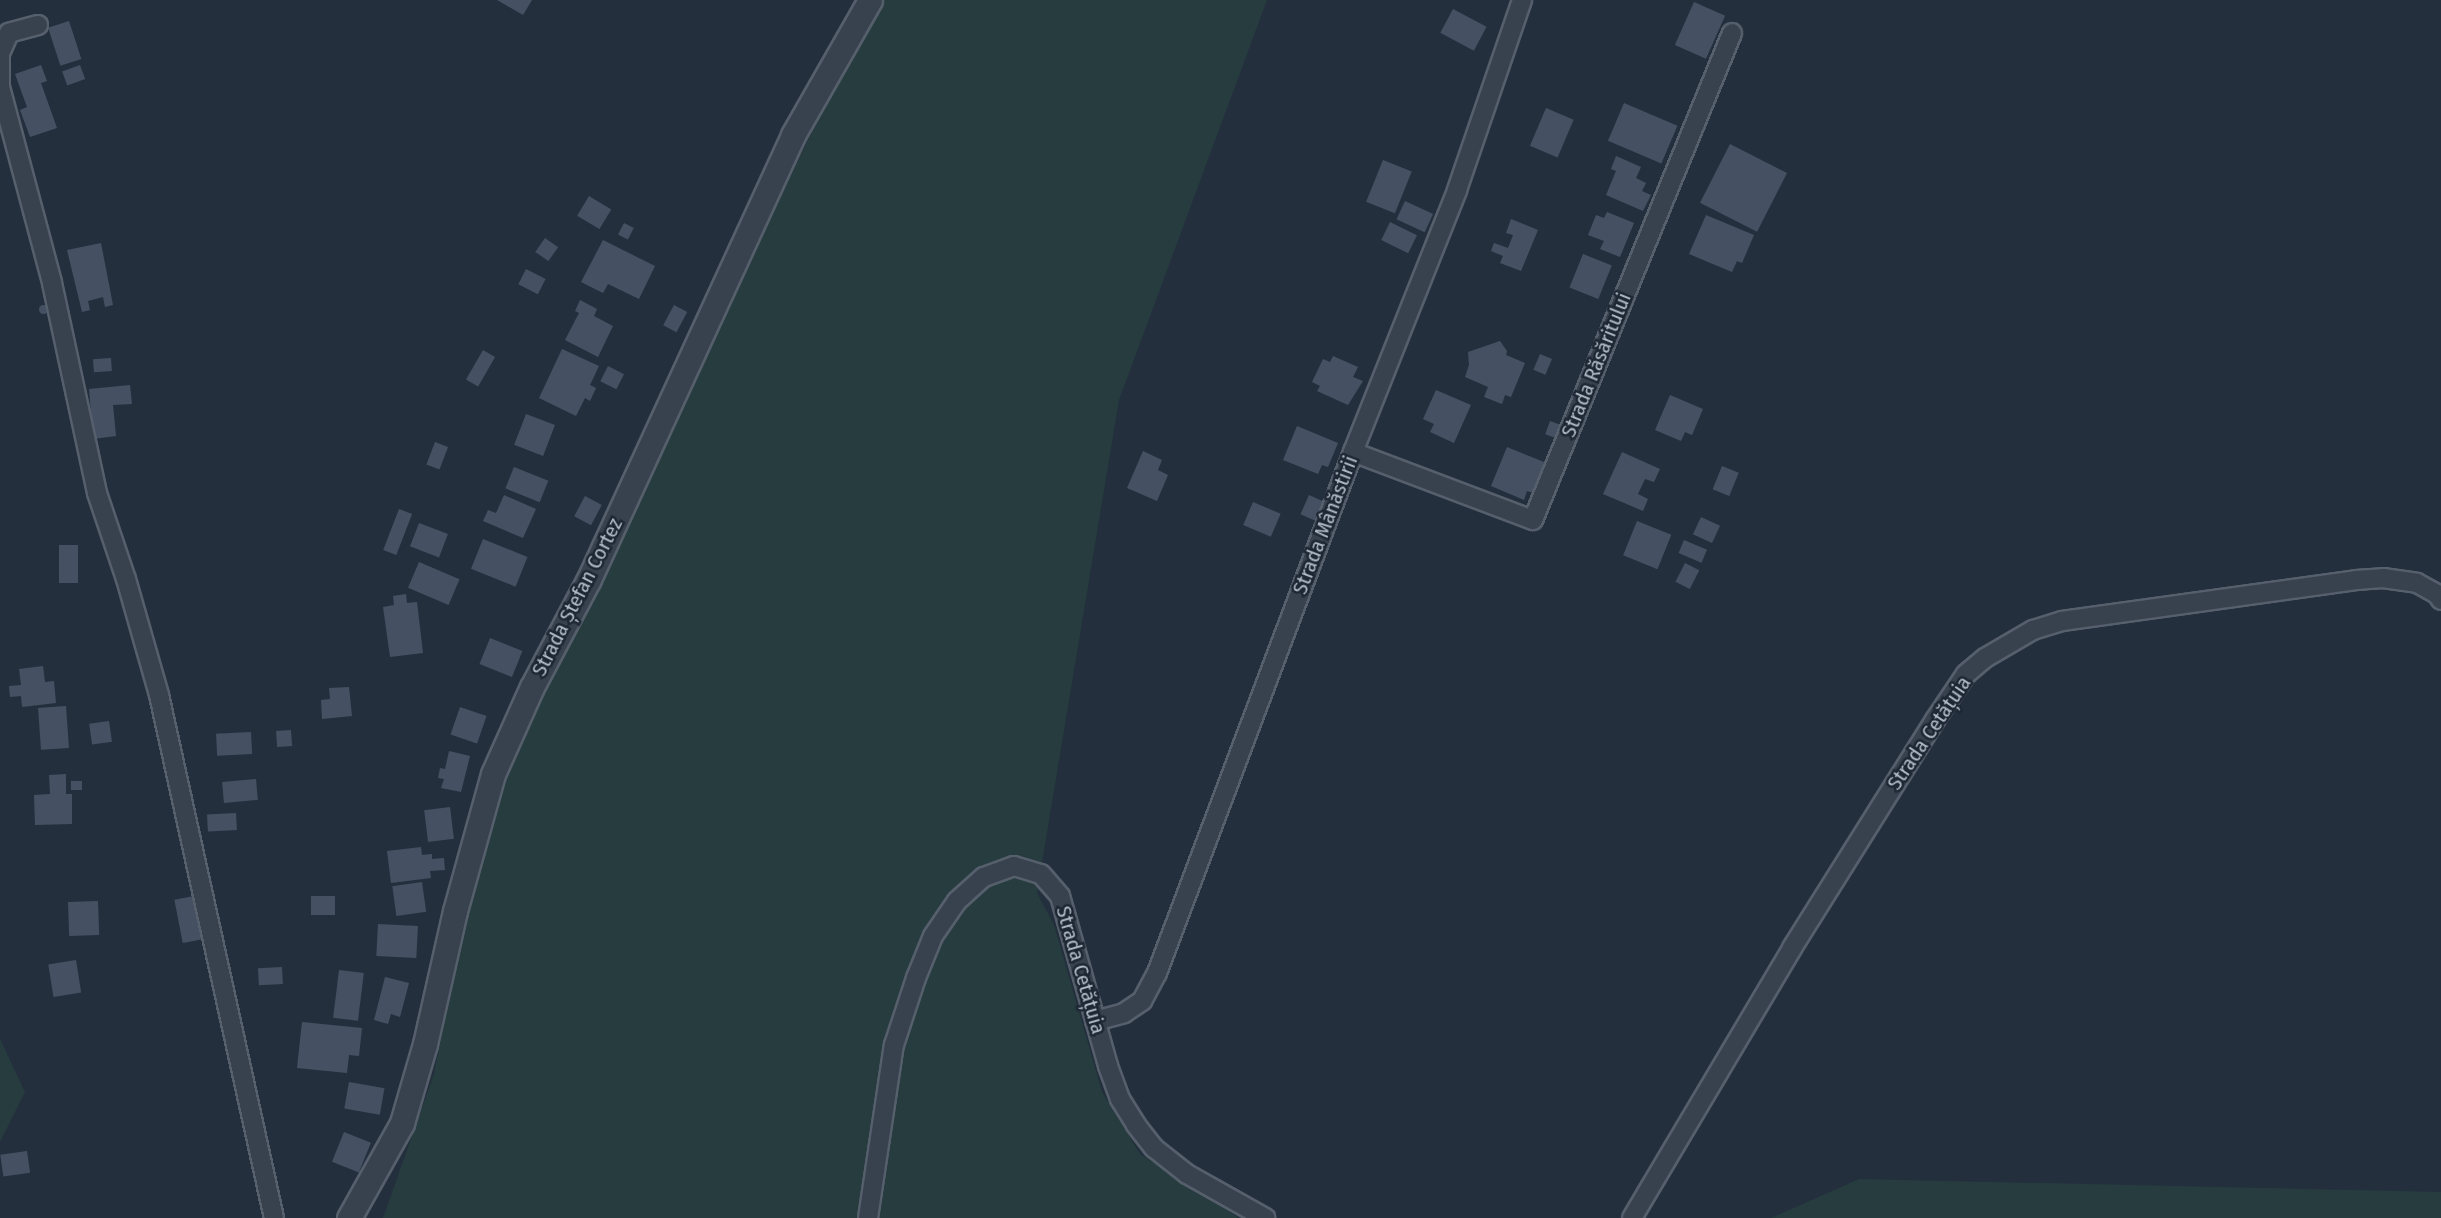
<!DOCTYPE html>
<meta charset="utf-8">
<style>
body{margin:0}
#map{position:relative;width:2441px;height:1218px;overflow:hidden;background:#242f3e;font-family:"Fira Sans Condensed",sans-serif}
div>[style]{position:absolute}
.green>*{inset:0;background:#263c3f}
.building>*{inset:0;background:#455162;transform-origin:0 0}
.round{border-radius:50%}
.roads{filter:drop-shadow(2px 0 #565f6c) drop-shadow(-2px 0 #565f6c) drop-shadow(0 2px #565f6c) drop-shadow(0 -2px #565f6c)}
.minor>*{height:18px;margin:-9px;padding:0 9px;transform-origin:9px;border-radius:9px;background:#38414e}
.tertiary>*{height:23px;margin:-11.5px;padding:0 11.5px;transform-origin:11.5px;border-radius:11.5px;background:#38414e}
span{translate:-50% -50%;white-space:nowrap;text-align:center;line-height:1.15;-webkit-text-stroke:5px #1d2633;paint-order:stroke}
.street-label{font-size:21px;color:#b4bcc9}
</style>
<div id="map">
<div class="green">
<div style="clip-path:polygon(878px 0,1267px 0,1119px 400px,1037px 893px,1054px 925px,1102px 1092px,1140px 1154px,1239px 1218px,383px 1218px,434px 1074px,493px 771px)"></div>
<div style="clip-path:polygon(0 1039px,25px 1092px,0 1142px)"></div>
<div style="clip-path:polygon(1859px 1179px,2441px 1192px,2441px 1218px,1771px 1218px)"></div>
</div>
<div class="building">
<div style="clip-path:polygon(497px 0,532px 0,523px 15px)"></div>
<div style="left:1694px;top:2px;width:34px;height:47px;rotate:24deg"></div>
<div style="left:1453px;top:9px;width:38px;height:27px;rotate:28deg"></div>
<div style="left:69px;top:21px;width:40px;height:22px;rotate:72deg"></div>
<div style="clip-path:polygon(41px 65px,47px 81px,41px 83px,57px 128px,30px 137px,20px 110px,27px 107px,15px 74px)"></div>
<div style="left:80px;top:65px;width:15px;height:19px;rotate:70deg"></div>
<div style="left:1624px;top:103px;width:58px;height:41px;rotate:23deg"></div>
<div style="left:1546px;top:108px;width:30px;height:41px;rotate:23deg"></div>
<div style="left:1730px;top:144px;width:64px;height:66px;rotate:27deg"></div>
<div style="clip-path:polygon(1616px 156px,1641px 167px,1636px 178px,1646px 183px,1642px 191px,1651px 195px,1643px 211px,1606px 195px,1616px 171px,1611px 169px)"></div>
<div style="left:1383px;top:160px;width:31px;height:45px;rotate:22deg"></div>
<div style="left:589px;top:196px;width:26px;height:23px;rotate:31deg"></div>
<div style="left:1405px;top:201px;width:31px;height:20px;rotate:25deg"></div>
<div style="clip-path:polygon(1607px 212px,1634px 223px,1620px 257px,1600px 249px,1604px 241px,1588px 235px,1596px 215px,1604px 218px)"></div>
<div style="clip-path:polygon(1706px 215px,1754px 235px,1742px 263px,1737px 261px,1732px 272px,1689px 254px)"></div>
<div style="clip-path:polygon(1511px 219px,1538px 230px,1521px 271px,1500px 263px,1503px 256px,1491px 251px,1494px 243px,1508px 248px,1513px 235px,1506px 233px)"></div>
<div style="left:1390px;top:222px;width:30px;height:20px;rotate:26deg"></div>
<div style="left:624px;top:223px;width:11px;height:13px;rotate:27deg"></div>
<div style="left:545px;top:238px;width:16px;height:17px;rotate:35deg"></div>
<div style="clip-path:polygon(603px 240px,655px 266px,639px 299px,608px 284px,603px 293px,581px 282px)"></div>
<div style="clip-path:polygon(101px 243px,113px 305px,105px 307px,103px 297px,88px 301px,90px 310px,82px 312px,67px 250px)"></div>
<div style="left:1583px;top:254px;width:31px;height:36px;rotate:22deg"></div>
<div style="left:526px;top:269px;width:22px;height:17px;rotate:27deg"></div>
<div style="clip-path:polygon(580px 300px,597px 309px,594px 316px,613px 326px,598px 357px,565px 340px,579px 313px,575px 311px)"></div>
<div class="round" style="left:38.5px;top:304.5px;width:9px;height:9px"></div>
<div style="left:674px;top:305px;width:15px;height:23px;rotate:28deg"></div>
<div style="clip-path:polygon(1500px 341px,1507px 351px,1506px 355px,1525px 363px,1511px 397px,1505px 395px,1502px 404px,1484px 397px,1488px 387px,1465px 377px,1469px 365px,1468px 352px)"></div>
<div style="clip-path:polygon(562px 349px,599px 366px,590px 385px,596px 388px,590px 401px,585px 398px,576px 416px,539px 398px)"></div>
<div style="left:483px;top:350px;width:14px;height:34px;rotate:30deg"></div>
<div style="left:1540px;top:354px;width:13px;height:17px;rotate:23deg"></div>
<div style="clip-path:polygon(1333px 356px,1358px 367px,1353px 377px,1363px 381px,1348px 405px,1317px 391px,1320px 386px,1312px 382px,1323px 359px,1330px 362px)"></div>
<div style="left:111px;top:358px;width:13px;height:18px;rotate:86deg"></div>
<div style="left:608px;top:366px;width:18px;height:17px;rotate:27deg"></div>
<div style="clip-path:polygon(130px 385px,132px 404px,113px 405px,116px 436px,93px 439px,89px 389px)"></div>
<div style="clip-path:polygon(1436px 390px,1471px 405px,1454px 443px,1430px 432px,1434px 424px,1423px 419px)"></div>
<div style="clip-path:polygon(1670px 395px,1703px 409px,1692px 435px,1685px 432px,1681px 441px,1655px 430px)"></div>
<div style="left:526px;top:414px;width:31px;height:33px;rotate:21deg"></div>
<div style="left:1550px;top:421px;width:20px;height:14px;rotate:20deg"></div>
<div style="clip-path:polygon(1297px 426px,1338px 443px,1328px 467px,1322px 465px,1318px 474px,1283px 460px)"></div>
<div style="left:435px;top:442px;width:14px;height:24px;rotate:21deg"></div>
<div style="clip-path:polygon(1507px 447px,1549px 464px,1536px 494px,1527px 491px,1524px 500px,1491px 486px)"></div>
<div style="clip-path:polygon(1143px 451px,1162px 460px,1158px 470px,1168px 475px,1157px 501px,1127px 488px)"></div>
<div style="clip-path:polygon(1622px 452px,1660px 469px,1654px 482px,1645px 479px,1638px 494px,1648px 499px,1643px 511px,1603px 494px)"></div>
<div style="left:1722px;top:466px;width:18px;height:25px;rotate:22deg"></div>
<div style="left:514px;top:467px;width:37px;height:23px;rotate:22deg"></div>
<div style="clip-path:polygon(504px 495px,536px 509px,523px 538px,483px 521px,488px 510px,496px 513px)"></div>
<div style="left:1309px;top:495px;width:17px;height:21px;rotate:24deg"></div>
<div style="left:585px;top:496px;width:19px;height:23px;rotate:28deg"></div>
<div style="left:1253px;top:502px;width:30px;height:25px;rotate:23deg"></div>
<div style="left:399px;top:509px;width:14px;height:44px;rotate:21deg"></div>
<div style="left:1701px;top:517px;width:21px;height:19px;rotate:25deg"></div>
<div style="left:1637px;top:521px;width:37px;height:37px;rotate:22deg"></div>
<div style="left:419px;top:523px;width:31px;height:25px;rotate:21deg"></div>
<div style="left:483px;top:539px;width:48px;height:32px;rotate:22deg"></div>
<div style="left:1684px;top:540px;width:25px;height:14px;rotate:23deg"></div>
<div style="left:59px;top:545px;width:19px;height:38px"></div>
<div style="left:419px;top:562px;width:44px;height:28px;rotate:23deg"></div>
<div style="left:1685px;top:563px;width:16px;height:21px;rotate:27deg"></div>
<div style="clip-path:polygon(406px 594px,407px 603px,417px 602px,423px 653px,390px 657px,383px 607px,394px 605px,393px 596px)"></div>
<div style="left:490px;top:638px;width:35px;height:28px;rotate:22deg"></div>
<div style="clip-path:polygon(43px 666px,45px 682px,54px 681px,56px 703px,22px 707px,21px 696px,10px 697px,9px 686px,21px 685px,19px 669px)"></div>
<div style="clip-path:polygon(349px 687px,352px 716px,322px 719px,321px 700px,330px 699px,329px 688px)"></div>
<div style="left:66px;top:706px;width:42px;height:28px;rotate:86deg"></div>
<div style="left:460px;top:707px;width:28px;height:29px;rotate:19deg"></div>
<div style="left:109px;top:721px;width:21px;height:20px;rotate:82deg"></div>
<div style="left:291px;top:730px;width:16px;height:15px;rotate:86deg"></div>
<div style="left:251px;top:732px;width:22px;height:35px;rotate:87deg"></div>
<div style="clip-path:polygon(449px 751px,470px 756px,461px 792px,441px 788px,444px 779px,438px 778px,440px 768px,445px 769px)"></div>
<div style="clip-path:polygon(66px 774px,66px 794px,72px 794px,72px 824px,35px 825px,34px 795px,50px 794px,49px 775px)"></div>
<div style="left:256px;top:779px;width:21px;height:34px;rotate:85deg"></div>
<div style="left:71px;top:781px;width:11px;height:9px"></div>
<div style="left:450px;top:807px;width:32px;height:26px;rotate:83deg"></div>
<div style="left:236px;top:813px;width:17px;height:29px;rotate:87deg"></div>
<div style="clip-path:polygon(421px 847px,422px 855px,432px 854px,432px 859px,444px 858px,445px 870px,430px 871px,431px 878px,391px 883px,387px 851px)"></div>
<div style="left:422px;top:882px;width:30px;height:30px;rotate:82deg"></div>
<div style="left:194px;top:896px;width:44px;height:20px;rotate:79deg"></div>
<div style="left:311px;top:896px;width:24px;height:19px"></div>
<div style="left:98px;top:901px;width:34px;height:30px;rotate:88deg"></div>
<div style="left:378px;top:924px;width:40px;height:32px;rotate:3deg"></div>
<div style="left:76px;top:960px;width:33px;height:28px;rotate:81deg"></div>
<div style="left:282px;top:967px;width:17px;height:24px;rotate:87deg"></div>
<div style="left:339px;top:970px;width:25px;height:48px;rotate:7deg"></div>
<div style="clip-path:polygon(385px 977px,409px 983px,400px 1017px,391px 1014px,388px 1024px,374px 1020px)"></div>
<div style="clip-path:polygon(302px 1022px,362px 1028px,359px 1056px,349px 1055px,347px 1073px,297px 1068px)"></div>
<div style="left:349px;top:1082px;width:36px;height:27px;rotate:10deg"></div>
<div style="left:344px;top:1132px;width:29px;height:32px;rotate:22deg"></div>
<div style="left:27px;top:1151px;width:22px;height:27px;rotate:82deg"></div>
</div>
<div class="roads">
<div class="minor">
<div style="left:38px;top:25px;width:30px;rotate:165deg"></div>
<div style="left:9px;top:33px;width:22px;rotate:114deg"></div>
<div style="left:0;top:53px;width:34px;rotate:90deg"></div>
<div style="left:0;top:87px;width:203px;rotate:75.1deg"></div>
<div style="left:52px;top:283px;width:215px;rotate:77.9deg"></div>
<div style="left:97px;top:493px;width:91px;rotate:71.4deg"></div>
<div style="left:126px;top:579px;width:121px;rotate:74.1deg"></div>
<div style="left:159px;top:695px;width:535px;rotate:77.6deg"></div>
<div style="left:1353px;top:452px;width:192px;rotate:20.7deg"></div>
<div style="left:1533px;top:520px;width:526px;rotate:-67.77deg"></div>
<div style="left:1095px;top:1021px;width:30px;rotate:-15deg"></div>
<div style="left:1124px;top:1013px;width:22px;rotate:-34deg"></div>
<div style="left:1142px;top:1001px;width:32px;rotate:-62deg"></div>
<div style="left:1157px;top:973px;width:557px;rotate:-69.38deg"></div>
<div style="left:1353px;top:452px;width:282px;rotate:-68.3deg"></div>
<div style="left:1457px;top:190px;width:201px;rotate:-71.1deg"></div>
<div style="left:868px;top:1218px;width:175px;rotate:-81.5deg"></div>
<div style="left:894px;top:1045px;width:71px;rotate:-71.8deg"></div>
<div style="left:916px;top:978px;width:45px;rotate:-68deg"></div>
<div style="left:933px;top:936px;width:42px;rotate:-55.6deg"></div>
<div style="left:957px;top:901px;width:36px;rotate:-42deg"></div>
<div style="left:984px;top:877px;width:32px;rotate:-20deg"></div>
<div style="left:1014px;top:866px;width:28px;rotate:17deg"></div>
<div style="left:1041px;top:874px;width:29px;rotate:49deg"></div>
<div style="left:1060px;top:896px;width:177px;rotate:74.2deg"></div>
<div style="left:1108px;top:1066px;width:35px;rotate:70deg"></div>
<div style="left:1120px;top:1099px;width:31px;rotate:58deg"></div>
<div style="left:1136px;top:1125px;width:29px;rotate:52deg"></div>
<div style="left:1154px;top:1148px;width:42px;rotate:38.2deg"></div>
<div style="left:1187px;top:1174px;width:90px;rotate:29.4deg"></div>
<div style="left:1632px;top:1218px;width:314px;rotate:-59.3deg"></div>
<div style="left:1792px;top:948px;width:269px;rotate:-57.9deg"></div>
<div style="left:1935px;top:720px;width:55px;rotate:-56deg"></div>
<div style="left:1966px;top:674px;width:25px;rotate:-40deg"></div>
<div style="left:1985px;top:658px;width:56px;rotate:-30.3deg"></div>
<div style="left:2033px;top:630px;width:30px;rotate:-17deg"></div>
<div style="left:2062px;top:621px;width:297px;rotate:-7.9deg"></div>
<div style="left:2356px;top:580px;width:27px;rotate:-4deg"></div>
<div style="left:2383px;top:578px;width:34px;rotate:8deg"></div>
<div style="left:2417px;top:583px;width:23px;rotate:29deg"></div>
<div style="left:2437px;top:594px;width:7px;rotate:56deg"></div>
</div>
<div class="tertiary">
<div style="left:349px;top:1218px;width:109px;rotate:-60.8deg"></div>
<div style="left:402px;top:1123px;width:82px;rotate:-73.8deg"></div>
<div style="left:425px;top:1044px;width:136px;rotate:-77.3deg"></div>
<div style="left:455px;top:911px;width:142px;rotate:-74.5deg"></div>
<div style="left:493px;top:774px;width:95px;rotate:-65.9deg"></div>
<div style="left:532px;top:687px;width:122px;rotate:-62.2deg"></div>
<div style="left:589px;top:579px;width:489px;rotate:-65.3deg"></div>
<div style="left:793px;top:135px;width:155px;rotate:-60.3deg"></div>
</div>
</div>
<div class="street-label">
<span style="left:1596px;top:365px;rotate:-68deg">Strada Răsăritului</span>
<span style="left:1325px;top:525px;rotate:-69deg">Strada Mânăstirii</span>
<span style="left:577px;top:597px;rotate:-63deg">Strada Ștefan Cortez</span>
<span style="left:1929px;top:733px;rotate:-56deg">Strada Cetățuia</span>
<span style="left:1081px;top:970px;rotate:74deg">Strada Cetățuia</span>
</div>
</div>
